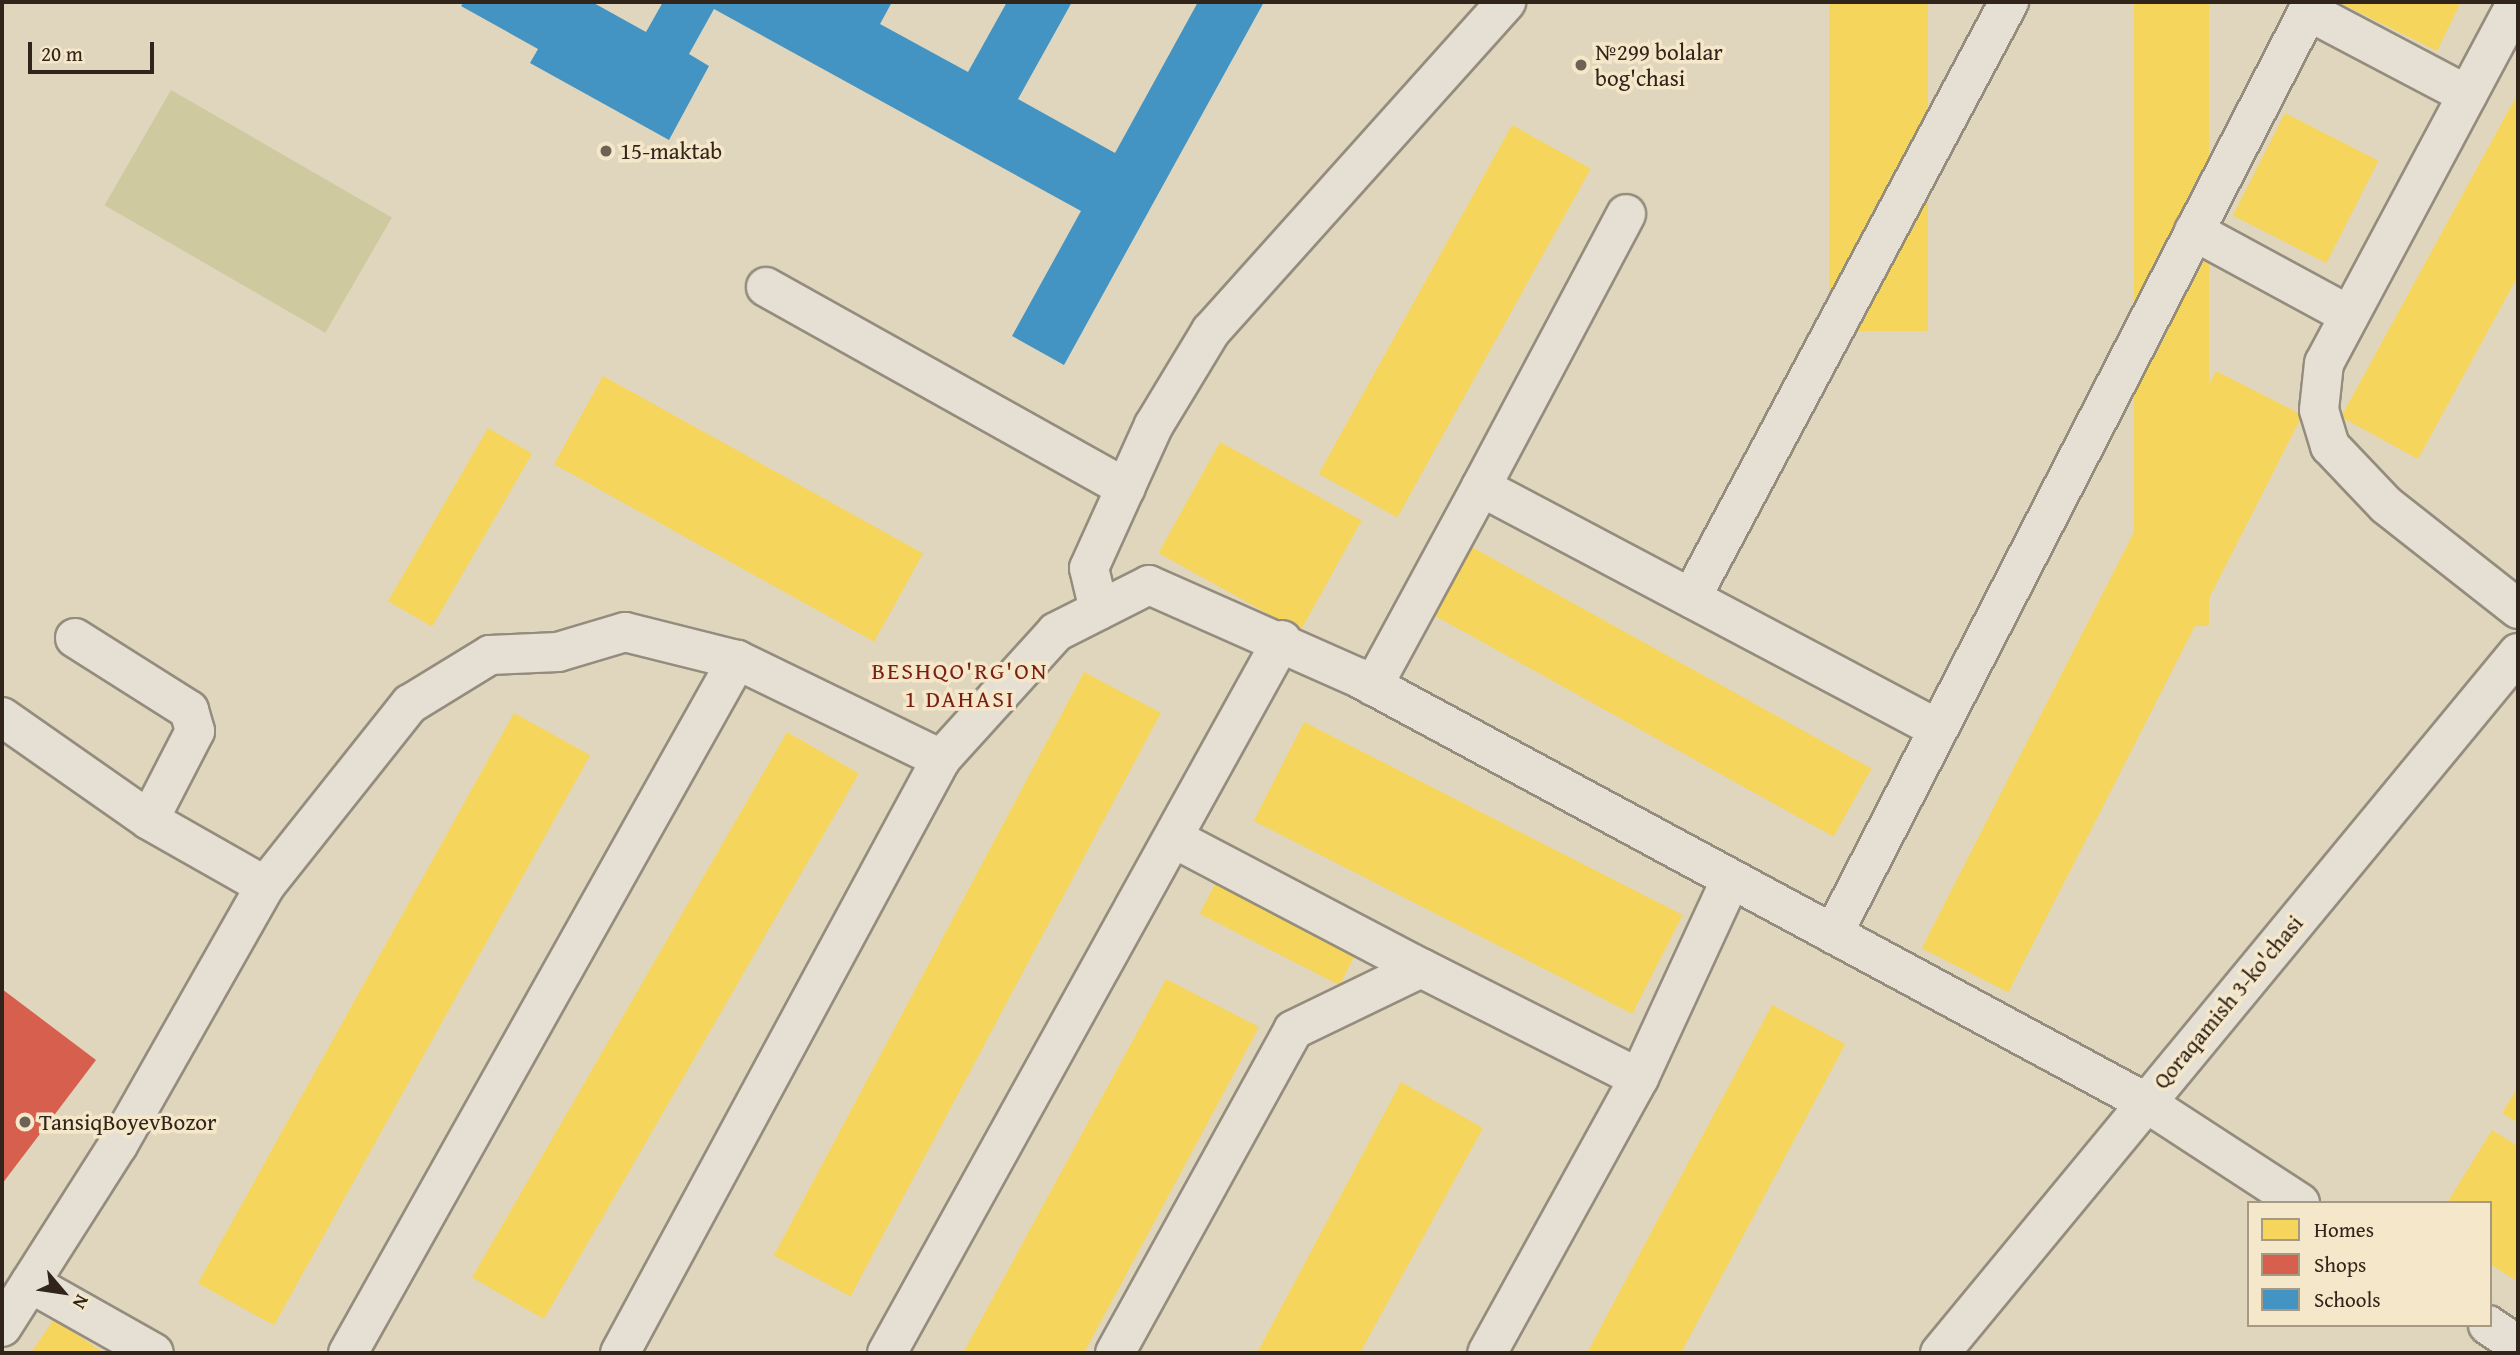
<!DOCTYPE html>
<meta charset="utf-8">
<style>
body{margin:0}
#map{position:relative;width:2520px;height:1355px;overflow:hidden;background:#e0d6bd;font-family:"Gentium Book Plus",serif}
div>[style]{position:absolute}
.green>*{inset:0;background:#cec99f;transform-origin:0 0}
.homes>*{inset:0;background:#f6d55c;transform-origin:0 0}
.shops>*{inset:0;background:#d6604d}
.schools>*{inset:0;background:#4393c3}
.roads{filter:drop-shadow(2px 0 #948d7e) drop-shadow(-2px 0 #948d7e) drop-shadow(0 2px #948d7e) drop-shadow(0 -2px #948d7e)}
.minor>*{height:38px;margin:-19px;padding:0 19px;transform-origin:19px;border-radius:19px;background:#e6e0d4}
.dots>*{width:19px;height:19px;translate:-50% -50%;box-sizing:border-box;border:4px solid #f5e8ca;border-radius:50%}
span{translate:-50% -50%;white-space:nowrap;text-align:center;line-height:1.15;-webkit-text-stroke:7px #f5e8ca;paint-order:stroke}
.poi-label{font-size:23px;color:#31241b}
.left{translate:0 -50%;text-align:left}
.street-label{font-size:23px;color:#31241b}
.neighbourhood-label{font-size:24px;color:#7a1f14;letter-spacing:2px}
.frame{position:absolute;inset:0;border:4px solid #31241b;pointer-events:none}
.legend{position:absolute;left:2247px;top:1201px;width:245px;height:126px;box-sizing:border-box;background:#f5e8ca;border:2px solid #a79a84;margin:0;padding:9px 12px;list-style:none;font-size:21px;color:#31241b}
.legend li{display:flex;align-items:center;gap:14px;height:35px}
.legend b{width:35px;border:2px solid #a79a84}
.north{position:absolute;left:28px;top:1257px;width:70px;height:70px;-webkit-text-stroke:5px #f5e8ca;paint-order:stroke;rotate:119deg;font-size:19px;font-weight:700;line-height:28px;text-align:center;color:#31241b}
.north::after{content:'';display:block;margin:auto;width:24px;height:32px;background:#31241b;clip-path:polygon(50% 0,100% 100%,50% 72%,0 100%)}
.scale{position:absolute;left:28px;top:42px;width:126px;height:32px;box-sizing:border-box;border:4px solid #31241b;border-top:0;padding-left:9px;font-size:21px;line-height:24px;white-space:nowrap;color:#31241b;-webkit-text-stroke:5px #f5e8ca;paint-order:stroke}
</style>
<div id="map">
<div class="green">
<div style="left:171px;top:90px;width:255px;height:133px;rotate:30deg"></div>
</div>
<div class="homes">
<div style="left:1829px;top:2px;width:99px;height:329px"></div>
<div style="left:2134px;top:2px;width:75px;height:624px"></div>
<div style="clip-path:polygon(2338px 2px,2461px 2px,2437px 51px)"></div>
<div style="clip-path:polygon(2518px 93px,2518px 276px,2418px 459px,2341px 417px)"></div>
<div style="left:2285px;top:113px;width:105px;height:115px;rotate:27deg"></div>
<div style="left:1512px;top:125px;width:90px;height:399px;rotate:29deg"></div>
<div style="left:2216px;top:371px;width:97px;height:648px;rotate:27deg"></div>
<div style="left:603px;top:376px;width:366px;height:101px;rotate:29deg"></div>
<div style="left:488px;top:428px;width:51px;height:200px;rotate:30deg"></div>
<div style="left:1220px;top:442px;width:162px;height:127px;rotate:29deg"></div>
<div style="left:1470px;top:546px;width:459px;height:78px;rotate:29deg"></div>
<div style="left:1084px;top:672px;width:87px;height:661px;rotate:28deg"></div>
<div style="left:514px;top:713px;width:87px;height:652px;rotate:29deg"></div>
<div style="left:1304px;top:722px;width:425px;height:111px;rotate:27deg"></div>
<div style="left:787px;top:732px;width:83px;height:630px;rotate:30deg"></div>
<div style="left:1217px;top:880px;width:157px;height:38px;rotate:27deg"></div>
<div style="clip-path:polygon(1166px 979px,1259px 1027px,1084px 1353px,963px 1353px)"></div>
<div style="left:1772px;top:1005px;width:83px;height:396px;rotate:28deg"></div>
<div style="clip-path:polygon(1401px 1082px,1483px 1128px,1360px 1353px,1257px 1353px)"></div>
<div style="clip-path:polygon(2518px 1087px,2518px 1123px,2502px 1113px)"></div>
<div style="clip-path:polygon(2492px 1130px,2518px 1146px,2518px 1282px,2490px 1264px,2490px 1203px,2447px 1203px)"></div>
<div style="clip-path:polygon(54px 1319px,104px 1353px,31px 1353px)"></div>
</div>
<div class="shops">
<div style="clip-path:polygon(2px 989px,96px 1060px,2px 1184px)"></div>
</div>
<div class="schools">
<div style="clip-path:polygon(464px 2px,592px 2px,646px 32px,663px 2px,892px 2px,880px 24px,968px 72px,1007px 2px,1072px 2px,1018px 99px,1115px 153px,1198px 2px,1264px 2px,1064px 365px,1012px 336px,1081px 211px,714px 9px,689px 54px,709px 66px,669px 140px,530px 63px,538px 49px,461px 6px)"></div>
</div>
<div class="roads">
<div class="minor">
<div style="left:2517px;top:2px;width:409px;rotate:118.1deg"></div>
<div style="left:2324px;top:363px;width:47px;rotate:96.1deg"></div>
<div style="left:2319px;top:410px;width:38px;rotate:73deg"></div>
<div style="left:2330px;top:446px;width:81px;rotate:46.5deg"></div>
<div style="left:2386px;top:505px;width:168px;rotate:38.2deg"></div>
<div style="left:2194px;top:231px;width:176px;rotate:28.5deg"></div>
<div style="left:766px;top:287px;width:412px;rotate:29.2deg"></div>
<div style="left:1481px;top:487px;width:309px;rotate:-62deg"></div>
<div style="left:1691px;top:598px;width:676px;rotate:-61.92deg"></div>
<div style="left:1099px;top:610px;width:43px;rotate:-103.4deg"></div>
<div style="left:1089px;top:568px;width:157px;rotate:-65.6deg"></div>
<div style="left:1154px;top:425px;width:110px;rotate:-58.8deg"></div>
<div style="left:1211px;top:331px;width:442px;rotate:-48.1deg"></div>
<div style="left:75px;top:638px;width:135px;rotate:32.3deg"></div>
<div style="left:189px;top:710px;width:22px;rotate:74deg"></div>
<div style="left:195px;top:731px;width:100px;rotate:117.3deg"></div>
<div style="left:1373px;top:686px;width:226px;rotate:-61.5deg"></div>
<div style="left:1481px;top:487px;width:517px;rotate:27.9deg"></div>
<div style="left:2px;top:717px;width:179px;rotate:35deg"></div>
<div style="left:149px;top:820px;width:133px;rotate:29.6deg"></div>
<div style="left:1175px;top:839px;width:278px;rotate:27.7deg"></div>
<div style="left:1833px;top:934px;width:1038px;rotate:-62.77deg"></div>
<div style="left:2308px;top:11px;width:180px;rotate:27.8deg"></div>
<div style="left:1639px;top:1078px;width:219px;rotate:-65.2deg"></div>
<div style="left:30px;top:1283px;width:142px;rotate:29.4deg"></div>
<div style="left:2488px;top:1325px;width:36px;rotate:34deg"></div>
<div style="left:2px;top:1327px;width:216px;rotate:-57.5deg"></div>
<div style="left:118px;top:1145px;width:298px;rotate:-60.4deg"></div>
<div style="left:265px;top:886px;width:233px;rotate:-51.5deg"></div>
<div style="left:410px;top:704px;width:94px;rotate:-31.5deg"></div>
<div style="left:490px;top:655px;width:68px;rotate:-2.5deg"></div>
<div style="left:558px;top:652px;width:70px;rotate:-16.6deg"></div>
<div style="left:625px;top:632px;width:115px;rotate:14deg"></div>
<div style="left:737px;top:660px;width:227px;rotate:25.9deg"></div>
<div style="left:348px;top:1353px;width:795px;rotate:-60.69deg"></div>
<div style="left:620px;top:1353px;width:675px;rotate:-61.61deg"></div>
<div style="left:941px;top:759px;width:171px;rotate:-47.8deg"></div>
<div style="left:1056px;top:632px;width:104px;rotate:-26.8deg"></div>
<div style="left:1149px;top:585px;width:230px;rotate:23.9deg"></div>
<div style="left:1359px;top:678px;width:893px;rotate:28.34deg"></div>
<div style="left:2145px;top:1102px;width:185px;rotate:33.1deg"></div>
<div style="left:887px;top:1353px;width:815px;rotate:-61.01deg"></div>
<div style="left:1115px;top:1353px;width:369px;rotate:-61.1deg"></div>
<div style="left:1293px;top:1030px;width:142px;rotate:-25.8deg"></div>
<div style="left:1421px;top:968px;width:244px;rotate:26.8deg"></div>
<div style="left:1639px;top:1078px;width:314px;rotate:118.9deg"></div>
<div style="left:1940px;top:1353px;width:908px;rotate:-50.45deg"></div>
</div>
</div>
<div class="dots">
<div style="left:1581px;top:65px;background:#6e6254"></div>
<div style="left:606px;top:151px;background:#6e6254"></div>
<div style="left:25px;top:1122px;background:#6e6254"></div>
</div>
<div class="poi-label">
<span class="left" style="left:1595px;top:65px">№299 bolalar<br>bog'chasi</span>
<span class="left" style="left:620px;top:151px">15-maktab</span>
<span class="left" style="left:39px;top:1122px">TansiqBoyevBozor</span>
</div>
<div class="street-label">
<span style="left:2228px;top:1002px;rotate:-50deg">Qoraqamish 3-ko'chasi</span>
</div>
<div class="neighbourhood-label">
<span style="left:960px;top:685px">BESHQO'RG'ON<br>1 DAHASI</span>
</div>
<div class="frame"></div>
<ul class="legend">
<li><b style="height:19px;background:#f6d55c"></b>Homes</li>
<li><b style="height:19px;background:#d6604d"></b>Shops</li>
<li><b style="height:19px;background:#4393c3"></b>Schools</li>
</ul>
<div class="north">N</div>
<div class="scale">20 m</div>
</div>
